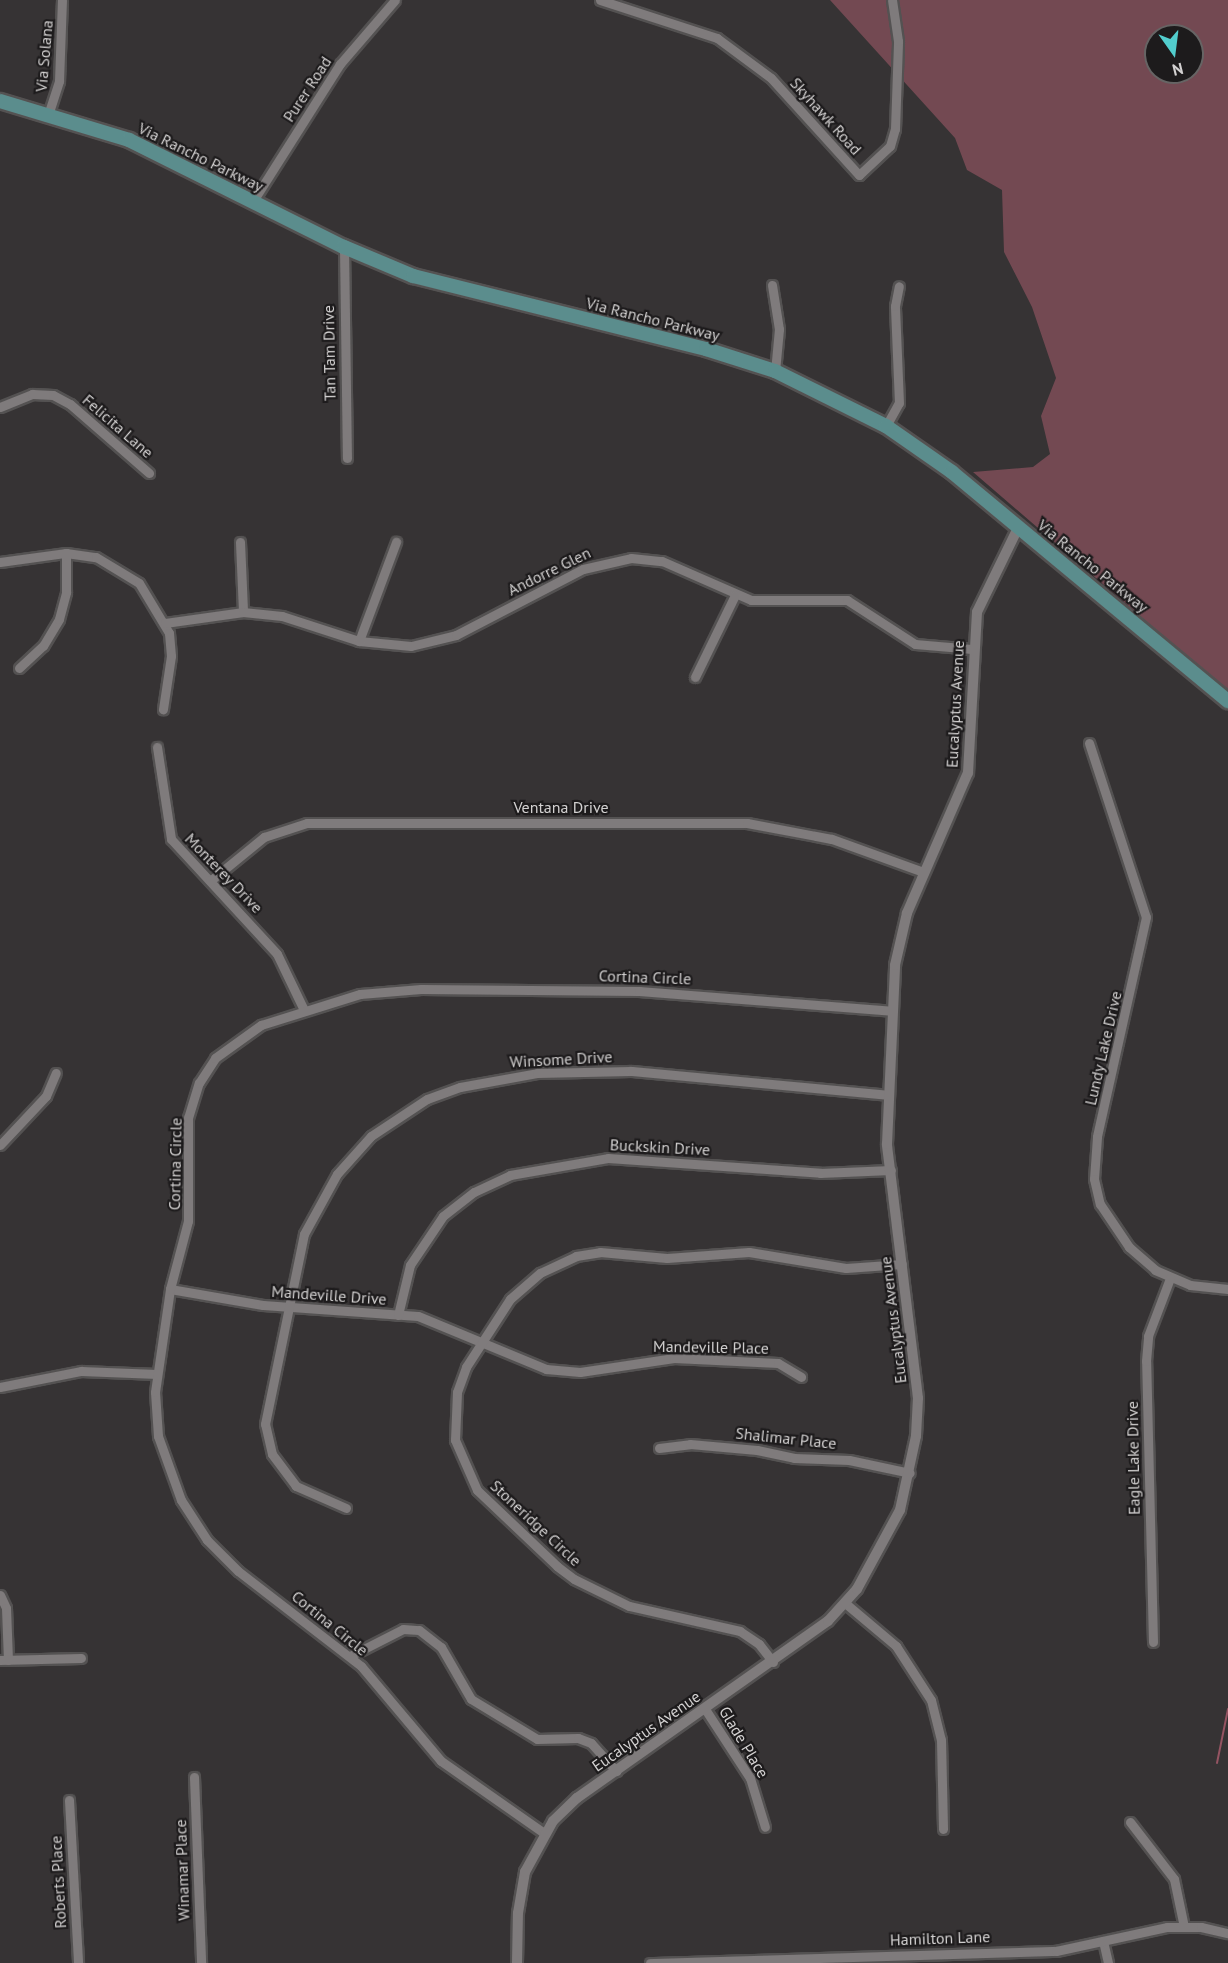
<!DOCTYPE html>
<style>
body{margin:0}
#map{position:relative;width:1228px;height:1963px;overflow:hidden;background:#363334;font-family:"PT Sans",sans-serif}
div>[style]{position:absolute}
.green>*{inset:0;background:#734952}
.stream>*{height:2px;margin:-1px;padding:0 1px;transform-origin:1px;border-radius:1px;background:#955462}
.roads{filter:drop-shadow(2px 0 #545252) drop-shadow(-2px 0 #545252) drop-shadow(0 2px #545252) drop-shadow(0 -2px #545252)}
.minor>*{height:9px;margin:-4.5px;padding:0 4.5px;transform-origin:4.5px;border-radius:4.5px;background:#7f7b7c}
.tertiary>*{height:10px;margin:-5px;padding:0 5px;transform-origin:5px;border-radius:5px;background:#7f7b7c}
.primary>*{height:14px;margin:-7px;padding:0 7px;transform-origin:7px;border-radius:7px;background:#5b8d8d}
span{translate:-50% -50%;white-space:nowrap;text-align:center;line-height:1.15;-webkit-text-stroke:4.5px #1d1b1c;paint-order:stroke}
.street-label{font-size:16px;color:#d3d1d1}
.north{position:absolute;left:1144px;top:24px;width:60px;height:60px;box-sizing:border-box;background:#1d1b1c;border:2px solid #666464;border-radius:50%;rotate:166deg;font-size:16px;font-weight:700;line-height:24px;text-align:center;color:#d3d1d1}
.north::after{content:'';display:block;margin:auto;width:21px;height:27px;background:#52cdcd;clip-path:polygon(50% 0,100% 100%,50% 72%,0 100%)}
</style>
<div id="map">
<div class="green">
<div style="clip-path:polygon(evenodd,830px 0,1228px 0,1228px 692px,973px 472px,1033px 467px,1050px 454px,1041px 416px,1056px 378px,1032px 307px,1004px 252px,1002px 190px,967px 170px,955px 138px,830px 0,1156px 36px,1192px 36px,1192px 72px,1156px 72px,1156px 36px)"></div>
</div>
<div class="stream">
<div style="left:1217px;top:1763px;width:55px;rotate:-78.5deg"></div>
</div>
<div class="roads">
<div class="minor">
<div style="left:600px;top:0;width:123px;rotate:18deg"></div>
<div style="left:717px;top:38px;width:67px;rotate:36.5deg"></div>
<div style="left:771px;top:78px;width:131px;rotate:47.8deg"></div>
<div style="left:859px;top:175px;width:42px;rotate:-43.1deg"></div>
<div style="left:890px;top:146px;width:18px;rotate:-74deg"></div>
<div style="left:895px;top:129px;width:88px;rotate:-88deg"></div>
<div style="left:898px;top:41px;width:41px;rotate:-98.3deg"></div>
<div style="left:49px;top:112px;width:33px;rotate:-72deg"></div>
<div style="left:59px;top:81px;width:81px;rotate:-87.9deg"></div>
<div style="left:253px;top:201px;width:162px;rotate:-57.6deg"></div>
<div style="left:340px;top:64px;width:84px;rotate:-49.3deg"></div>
<div style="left:344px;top:247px;width:211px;rotate:89.2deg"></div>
<div style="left:772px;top:285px;width:45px;rotate:81deg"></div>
<div style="left:779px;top:329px;width:42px;rotate:95.4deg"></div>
<div style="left:0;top:407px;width:35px;rotate:-22deg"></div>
<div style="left:32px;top:394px;width:21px;rotate:3deg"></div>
<div style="left:53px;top:395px;width:19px;rotate:28deg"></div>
<div style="left:70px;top:404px;width:105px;rotate:41.1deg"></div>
<div style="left:886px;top:426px;width:26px;rotate:-61deg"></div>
<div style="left:899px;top:403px;width:97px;rotate:-92.4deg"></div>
<div style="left:895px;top:306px;width:20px;rotate:-79deg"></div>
<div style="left:240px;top:542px;width:70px;rotate:87.5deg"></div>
<div style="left:0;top:562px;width:67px;rotate:-7.8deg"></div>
<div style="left:66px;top:553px;width:30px;rotate:8deg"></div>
<div style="left:96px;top:557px;width:50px;rotate:31.2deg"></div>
<div style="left:139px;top:583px;width:58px;rotate:59deg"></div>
<div style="left:169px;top:633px;width:23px;rotate:85deg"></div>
<div style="left:171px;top:656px;width:54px;rotate:98.6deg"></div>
<div style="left:165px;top:623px;width:79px;rotate:-8deg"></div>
<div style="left:243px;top:612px;width:39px;rotate:6deg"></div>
<div style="left:282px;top:616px;width:81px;rotate:18deg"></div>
<div style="left:359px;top:641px;width:52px;rotate:5.5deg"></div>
<div style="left:411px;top:646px;width:46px;rotate:-13.7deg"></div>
<div style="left:456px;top:635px;width:143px;rotate:-27.5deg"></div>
<div style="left:583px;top:569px;width:49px;rotate:-12.9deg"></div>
<div style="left:631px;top:558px;width:31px;rotate:6deg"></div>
<div style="left:662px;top:561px;width:97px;rotate:23.7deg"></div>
<div style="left:751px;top:600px;width:96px"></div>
<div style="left:847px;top:600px;width:81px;rotate:32.9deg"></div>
<div style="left:915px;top:644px;width:57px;rotate:5deg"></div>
<div style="left:359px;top:641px;width:106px;rotate:-69.5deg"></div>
<div style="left:19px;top:668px;width:33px;rotate:-43deg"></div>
<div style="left:43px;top:646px;width:31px;rotate:-59deg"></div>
<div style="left:59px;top:619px;width:28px;rotate:-75deg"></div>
<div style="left:66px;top:592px;width:39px;rotate:-90deg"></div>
<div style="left:695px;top:677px;width:91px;rotate:-64deg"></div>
<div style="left:1089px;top:743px;width:183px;rotate:71.9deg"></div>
<div style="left:1146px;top:917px;width:225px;rotate:102.6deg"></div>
<div style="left:1097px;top:1137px;width:42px;rotate:94.1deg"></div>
<div style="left:1094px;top:1179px;width:26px;rotate:77deg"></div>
<div style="left:1100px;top:1204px;width:52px;rotate:56deg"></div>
<div style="left:1129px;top:1247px;width:35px;rotate:41deg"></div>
<div style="left:1155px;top:1270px;width:38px;rotate:23deg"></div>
<div style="left:1190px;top:1285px;width:38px;rotate:6deg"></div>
<div style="left:157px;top:747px;width:93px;rotate:81.3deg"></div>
<div style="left:171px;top:839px;width:156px;rotate:47.3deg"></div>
<div style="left:277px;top:954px;width:60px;rotate:64.3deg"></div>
<div style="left:210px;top:881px;width:70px;rotate:-39.2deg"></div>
<div style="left:264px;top:837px;width:45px;rotate:-18deg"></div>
<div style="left:307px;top:823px;width:440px"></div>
<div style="left:747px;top:823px;width:86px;rotate:10.7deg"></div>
<div style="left:832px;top:839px;width:97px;rotate:19.9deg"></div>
<div style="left:0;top:1145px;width:67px;rotate:-46.8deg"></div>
<div style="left:46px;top:1096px;width:25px;rotate:-67deg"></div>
<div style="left:170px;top:1289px;width:94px;rotate:9.8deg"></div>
<div style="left:263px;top:1305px;width:155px;rotate:4.1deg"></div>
<div style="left:418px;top:1316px;width:139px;rotate:22.5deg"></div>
<div style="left:546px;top:1369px;width:34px;rotate:5deg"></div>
<div style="left:580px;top:1372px;width:95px;rotate:-8.5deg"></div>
<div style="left:674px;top:1358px;width:104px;rotate:2.8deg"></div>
<div style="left:778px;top:1363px;width:27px;rotate:31deg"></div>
<div style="left:398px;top:1315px;width:51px;rotate:-76.5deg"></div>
<div style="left:410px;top:1265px;width:59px;rotate:-56deg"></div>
<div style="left:443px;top:1216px;width:39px;rotate:-38deg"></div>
<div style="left:474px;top:1192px;width:40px;rotate:-25deg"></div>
<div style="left:510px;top:1175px;width:99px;rotate:-9.8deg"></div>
<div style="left:608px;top:1158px;width:213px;rotate:4deg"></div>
<div style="left:820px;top:1173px;width:71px;rotate:-2.4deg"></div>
<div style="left:0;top:1387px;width:83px;rotate:-11.2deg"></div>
<div style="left:81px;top:1371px;width:76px;rotate:2.3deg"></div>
<div style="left:659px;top:1448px;width:31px;rotate:-7deg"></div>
<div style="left:690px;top:1444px;width:67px;rotate:5.1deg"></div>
<div style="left:757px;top:1450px;width:38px;rotate:12deg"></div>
<div style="left:794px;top:1458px;width:55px;rotate:2.1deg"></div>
<div style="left:849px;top:1460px;width:62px;rotate:12deg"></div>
<div style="left:346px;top:1508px;width:55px;rotate:-156.3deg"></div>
<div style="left:296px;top:1486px;width:40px;rotate:-127deg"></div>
<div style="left:272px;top:1454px;width:31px;rotate:-103deg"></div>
<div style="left:265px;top:1424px;width:194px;rotate:-78.4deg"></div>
<div style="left:304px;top:1234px;width:68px;rotate:-61.2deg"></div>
<div style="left:337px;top:1174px;width:51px;rotate:-48.2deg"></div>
<div style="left:371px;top:1136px;width:67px;rotate:-33.5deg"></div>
<div style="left:427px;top:1099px;width:35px;rotate:-20deg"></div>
<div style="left:460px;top:1087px;width:78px;rotate:-10.3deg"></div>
<div style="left:537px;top:1073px;width:94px;rotate:-1.2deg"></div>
<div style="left:631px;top:1071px;width:258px;rotate:5.3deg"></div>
<div style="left:0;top:1595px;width:14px;rotate:65deg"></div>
<div style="left:6px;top:1608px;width:52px;rotate:87.8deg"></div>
<div style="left:845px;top:1603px;width:67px;rotate:40.1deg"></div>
<div style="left:896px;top:1646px;width:64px;rotate:57.1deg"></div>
<div style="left:931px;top:1700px;width:41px;rotate:76deg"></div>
<div style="left:941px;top:1740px;width:89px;rotate:88.7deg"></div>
<div style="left:1153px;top:1642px;width:281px;rotate:-91.4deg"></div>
<div style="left:1146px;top:1361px;width:25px;rotate:-85deg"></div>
<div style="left:1148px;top:1336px;width:62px;rotate:-69.2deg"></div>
<div style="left:350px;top:1656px;width:59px;rotate:-27deg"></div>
<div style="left:403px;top:1629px;width:16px;rotate:4deg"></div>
<div style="left:419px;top:1630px;width:28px;rotate:38deg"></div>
<div style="left:441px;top:1647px;width:60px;rotate:60deg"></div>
<div style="left:471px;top:1699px;width:77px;rotate:31.2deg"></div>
<div style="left:537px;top:1739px;width:41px;rotate:-1.4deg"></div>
<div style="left:578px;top:1738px;width:14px;rotate:21deg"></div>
<div style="left:591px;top:1743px;width:38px;rotate:48deg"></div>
<div style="left:0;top:1660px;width:81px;rotate:-1.4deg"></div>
<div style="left:773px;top:1662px;width:23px;rotate:-128deg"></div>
<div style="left:759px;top:1644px;width:23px;rotate:-146deg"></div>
<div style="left:740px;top:1631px;width:114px;rotate:-167.3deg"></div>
<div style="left:629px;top:1606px;width:61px;rotate:-153.9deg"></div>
<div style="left:574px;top:1579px;width:21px;rotate:-143deg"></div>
<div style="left:557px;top:1566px;width:110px;rotate:-136.5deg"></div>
<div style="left:477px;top:1490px;width:55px;rotate:-113.7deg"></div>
<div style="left:455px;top:1440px;width:48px;rotate:-87.6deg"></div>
<div style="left:457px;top:1392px;width:27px;rotate:-70deg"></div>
<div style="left:466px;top:1367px;width:81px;rotate:-57.1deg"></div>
<div style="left:510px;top:1299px;width:40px;rotate:-41deg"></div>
<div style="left:540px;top:1273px;width:40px;rotate:-25deg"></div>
<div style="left:576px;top:1256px;width:24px;rotate:-9deg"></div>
<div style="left:600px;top:1252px;width:67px;rotate:5.1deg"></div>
<div style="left:667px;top:1258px;width:82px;rotate:-4.2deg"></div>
<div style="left:749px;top:1252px;width:98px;rotate:9.4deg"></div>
<div style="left:846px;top:1268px;width:56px;rotate:-4.1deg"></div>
<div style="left:705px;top:1709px;width:82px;rotate:56.9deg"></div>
<div style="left:750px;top:1778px;width:51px;rotate:73deg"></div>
<div style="left:194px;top:1777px;width:186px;rotate:87.8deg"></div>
<div style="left:69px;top:1800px;width:163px;rotate:86.8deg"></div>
<div style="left:1130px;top:1822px;width:72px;rotate:52.3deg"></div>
<div style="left:1174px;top:1879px;width:49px;rotate:78.2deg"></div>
<div style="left:544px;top:1833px;width:126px;rotate:-145deg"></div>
<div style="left:441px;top:1761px;width:124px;rotate:-130.1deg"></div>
<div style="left:361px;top:1666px;width:155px;rotate:-142.3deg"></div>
<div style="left:238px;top:1571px;width:44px;rotate:-135deg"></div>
<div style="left:207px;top:1540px;width:48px;rotate:-123deg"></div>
<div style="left:181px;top:1500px;width:68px;rotate:-109.8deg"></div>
<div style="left:158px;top:1436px;width:44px;rotate:-93.9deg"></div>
<div style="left:155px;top:1392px;width:104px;rotate:-81.7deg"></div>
<div style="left:170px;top:1289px;width:70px;rotate:-75.2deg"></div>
<div style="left:188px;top:1221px;width:103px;rotate:-90deg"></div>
<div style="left:188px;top:1118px;width:37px;rotate:-73deg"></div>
<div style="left:199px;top:1083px;width:30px;rotate:-57deg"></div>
<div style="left:215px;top:1058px;width:57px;rotate:-35.7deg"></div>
<div style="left:261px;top:1025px;width:104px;rotate:-17.4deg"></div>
<div style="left:360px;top:994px;width:61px;rotate:-4.7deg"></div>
<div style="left:421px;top:989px;width:218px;rotate:0.5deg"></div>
<div style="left:639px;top:991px;width:253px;rotate:4.5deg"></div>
<div style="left:1103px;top:1941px;width:23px;rotate:77deg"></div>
<div style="left:650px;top:1963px;width:406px;rotate:-1.7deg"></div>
<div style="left:1056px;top:1951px;width:114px;rotate:-12.2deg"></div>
<div style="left:1167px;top:1927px;width:34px"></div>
<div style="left:1201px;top:1927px;width:28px;rotate:13deg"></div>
</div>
<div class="tertiary">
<div style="left:517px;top:1963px;width:50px;rotate:-88.9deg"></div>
<div style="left:518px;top:1913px;width:42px;rotate:-80.3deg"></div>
<div style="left:525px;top:1872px;width:58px;rotate:-61.2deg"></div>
<div style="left:553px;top:1821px;width:33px;rotate:-44deg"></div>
<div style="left:577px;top:1798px;width:307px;rotate:-35.2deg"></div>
<div style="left:828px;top:1621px;width:43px;rotate:-47.8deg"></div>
<div style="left:857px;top:1589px;width:90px;rotate:-61.4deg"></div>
<div style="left:900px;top:1510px;width:76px;rotate:-77.8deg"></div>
<div style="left:916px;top:1436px;width:38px;rotate:-87deg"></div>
<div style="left:918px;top:1398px;width:256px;rotate:-97deg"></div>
<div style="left:887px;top:1144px;width:179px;rotate:-87.4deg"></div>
<div style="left:895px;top:965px;width:53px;rotate:-77deg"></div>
<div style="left:907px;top:913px;width:153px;rotate:-66.5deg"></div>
<div style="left:968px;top:773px;width:161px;rotate:-86.8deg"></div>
<div style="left:977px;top:612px;width:96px;rotate:-64deg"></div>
</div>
<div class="primary">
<div style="left:0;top:101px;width:135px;rotate:16.8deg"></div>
<div style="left:129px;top:140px;width:240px;rotate:26.5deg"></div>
<div style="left:344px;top:247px;width:75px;rotate:22.8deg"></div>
<div style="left:413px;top:276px;width:302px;rotate:14deg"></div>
<div style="left:706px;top:349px;width:72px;rotate:17.7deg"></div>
<div style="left:775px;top:371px;width:124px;rotate:26.4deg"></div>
<div style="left:886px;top:426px;width:80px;rotate:34.9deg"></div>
<div style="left:952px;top:472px;width:359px;rotate:39.7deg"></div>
</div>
</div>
<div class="street-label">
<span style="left:44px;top:56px;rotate:-85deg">Via Solana</span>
<span style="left:307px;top:89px;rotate:-57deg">Purer Road</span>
<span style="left:826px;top:116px;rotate:48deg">Skyhawk Road</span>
<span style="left:201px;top:157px;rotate:26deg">Via Rancho Parkway</span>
<span style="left:653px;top:319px;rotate:14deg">Via Rancho Parkway</span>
<span style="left:329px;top:353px;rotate:-91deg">Tan Tam Drive</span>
<span style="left:118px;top:426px;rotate:41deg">Felicita Lane</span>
<span style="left:1093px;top:566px;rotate:39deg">Via Rancho Parkway</span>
<span style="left:549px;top:571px;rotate:-26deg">Andorre Glen</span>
<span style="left:955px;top:704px;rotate:-87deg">Eucalyptus Avenue</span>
<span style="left:561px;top:807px">Ventana Drive</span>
<span style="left:224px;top:873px;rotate:46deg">Monterey Drive</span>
<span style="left:645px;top:977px;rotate:2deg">Cortina Circle</span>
<span style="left:1103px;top:1048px;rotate:-77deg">Lundy Lake Drive</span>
<span style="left:561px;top:1059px;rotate:-3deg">Winsome Drive</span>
<span style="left:660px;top:1147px;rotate:3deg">Buckskin Drive</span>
<span style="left:175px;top:1164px;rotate:-89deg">Cortina Circle</span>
<span style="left:329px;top:1295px;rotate:4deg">Mandeville Drive</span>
<span style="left:893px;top:1320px;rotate:-97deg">Eucalyptus Avenue</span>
<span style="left:711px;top:1347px;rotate:1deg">Mandeville Place</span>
<span style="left:786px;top:1438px;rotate:6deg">Shalimar Place</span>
<span style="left:1133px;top:1458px;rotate:-91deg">Eagle Lake Drive</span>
<span style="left:536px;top:1523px;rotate:43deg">Stoneridge Circle</span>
<span style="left:330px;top:1623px;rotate:39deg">Cortina Circle</span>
<span style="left:646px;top:1731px;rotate:-35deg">Eucalyptus Avenue</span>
<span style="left:744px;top:1742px;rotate:59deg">Glade Place</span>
<span style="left:182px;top:1870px;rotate:-92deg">Winamar Place</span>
<span style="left:58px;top:1882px;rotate:-93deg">Roberts Place</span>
<span style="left:940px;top:1938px;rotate:-2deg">Hamilton Lane</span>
</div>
<div class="north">N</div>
</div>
